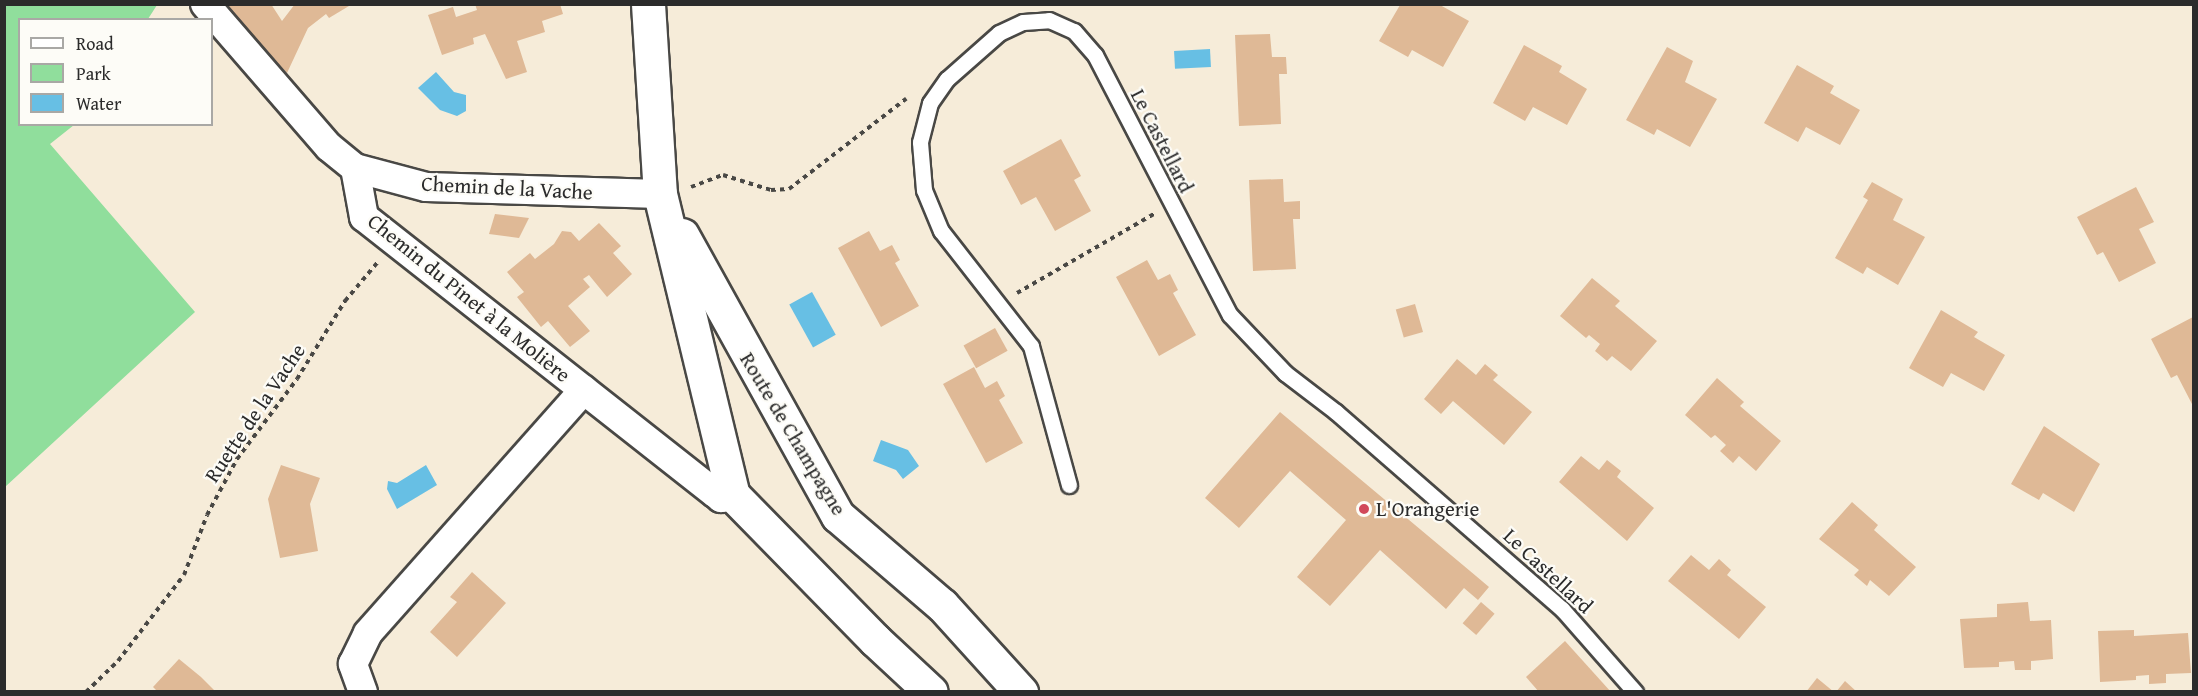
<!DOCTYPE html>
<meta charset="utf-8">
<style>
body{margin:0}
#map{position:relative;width:2198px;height:696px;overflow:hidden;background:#f6ecd9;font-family:"Gentium Book Plus",serif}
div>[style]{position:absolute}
.green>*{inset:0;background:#90de9c}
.water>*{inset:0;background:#67bfe4;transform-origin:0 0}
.building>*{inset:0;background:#dfb996;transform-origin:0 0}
.path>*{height:4px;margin-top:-2px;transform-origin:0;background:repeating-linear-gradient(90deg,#494845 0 4.5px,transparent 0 9px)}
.roads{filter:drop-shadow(2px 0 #494845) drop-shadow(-2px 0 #494845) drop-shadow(0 2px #494845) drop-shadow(0 -2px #494845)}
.service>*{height:15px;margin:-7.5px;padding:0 7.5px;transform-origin:7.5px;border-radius:7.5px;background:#fff}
.minor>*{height:28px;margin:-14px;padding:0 14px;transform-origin:14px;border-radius:14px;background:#fff}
.tertiary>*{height:33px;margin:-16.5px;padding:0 16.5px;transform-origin:16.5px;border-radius:16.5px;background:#fff}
.dots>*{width:16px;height:16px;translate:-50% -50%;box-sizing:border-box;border:3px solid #fdfcf7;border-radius:50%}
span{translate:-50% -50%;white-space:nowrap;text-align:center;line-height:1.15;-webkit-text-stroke:4.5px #fdfcf7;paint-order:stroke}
.street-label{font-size:21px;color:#2b2b2b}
.poi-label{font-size:21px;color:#2b2b2b}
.left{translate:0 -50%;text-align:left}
.frame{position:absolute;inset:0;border:6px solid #2b2b2b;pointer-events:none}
.legend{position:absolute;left:18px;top:18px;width:195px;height:108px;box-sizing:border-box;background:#fdfcf7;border:2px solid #a9a8a5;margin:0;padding:8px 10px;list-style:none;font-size:18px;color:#2b2b2b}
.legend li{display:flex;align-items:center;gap:12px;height:30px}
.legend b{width:30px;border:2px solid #a9a8a5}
</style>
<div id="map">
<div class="green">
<div style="clip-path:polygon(5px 4px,157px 5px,148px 19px,20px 20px,20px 124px,74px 125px,50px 144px,195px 312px,5px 487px)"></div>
</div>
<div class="water">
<div style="left:1210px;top:49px;width:18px;height:36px;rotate:87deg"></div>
<div style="clip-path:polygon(436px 72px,454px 92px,466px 95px,466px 111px,457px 116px,440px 110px,418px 88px)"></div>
<div style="left:812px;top:292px;width:49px;height:26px;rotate:61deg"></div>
<div style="clip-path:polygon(881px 440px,908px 450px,919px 466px,903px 479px,896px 470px,873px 461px)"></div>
<div style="clip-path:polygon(426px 465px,437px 485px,397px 509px,387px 489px,388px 481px,397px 483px)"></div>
</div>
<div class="building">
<div style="clip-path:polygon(219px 4px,271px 4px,282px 21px,295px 4px,349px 6px,329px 18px,326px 14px,308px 28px,287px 73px)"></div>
<div style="clip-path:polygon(475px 4px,560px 4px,563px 14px,542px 21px,545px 32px,517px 41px,527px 72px,506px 79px,485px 34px,473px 38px,474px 44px,442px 55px,428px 15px,453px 7px,456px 17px,477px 10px)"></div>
<div style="clip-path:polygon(1400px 5px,1440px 5px,1469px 21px,1443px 67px,1412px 50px,1408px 57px,1379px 41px)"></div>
<div style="clip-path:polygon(1270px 34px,1272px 57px,1286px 57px,1287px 74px,1279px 74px,1281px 124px,1239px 126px,1235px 35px)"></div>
<div style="clip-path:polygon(1524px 45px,1562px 66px,1559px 72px,1587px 89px,1567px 125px,1533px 107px,1525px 121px,1493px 103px)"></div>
<div style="clip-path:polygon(1667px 47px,1693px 61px,1685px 82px,1717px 99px,1690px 147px,1657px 129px,1654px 135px,1626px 120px)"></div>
<div style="clip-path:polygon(1797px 65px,1834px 86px,1830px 93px,1860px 110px,1840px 145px,1806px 127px,1798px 142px,1764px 123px)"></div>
<div style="clip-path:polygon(1061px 139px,1081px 176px,1074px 180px,1091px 211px,1055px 231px,1036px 197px,1021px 205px,1003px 171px)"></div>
<div style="clip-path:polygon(1283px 179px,1284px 202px,1300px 201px,1300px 219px,1293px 219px,1296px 269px,1253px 271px,1249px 180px)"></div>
<div style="clip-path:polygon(1872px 182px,1903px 199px,1893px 220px,1925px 237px,1898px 285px,1867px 267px,1863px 274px,1835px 258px,1868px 200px,1863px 197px)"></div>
<div style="clip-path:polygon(2136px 187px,2154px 222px,2139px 229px,2156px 263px,2119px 282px,2103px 252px,2097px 255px,2077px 217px)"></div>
<div style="clip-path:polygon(495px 214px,529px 218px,519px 238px,489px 234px)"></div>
<div style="clip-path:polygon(599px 223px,621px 246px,613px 253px,632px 274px,607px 297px,589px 275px,583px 279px,590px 287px,568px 306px,590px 331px,570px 347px,548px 321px,541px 327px,517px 297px,524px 292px,507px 272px,530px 253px,535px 259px,554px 244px,562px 231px,571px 232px,579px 241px)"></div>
<div style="clip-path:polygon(869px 231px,880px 251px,892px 245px,900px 260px,895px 263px,919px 306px,881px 327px,838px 248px)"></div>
<div style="clip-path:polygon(1147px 260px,1158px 280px,1170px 274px,1178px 290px,1173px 293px,1196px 335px,1159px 356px,1116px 277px)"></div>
<div style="clip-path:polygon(1592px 278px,1620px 301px,1615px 306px,1657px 341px,1631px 371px,1612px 356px,1607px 361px,1595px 351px,1600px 344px,1589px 335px,1586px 338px,1560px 316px)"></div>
<div style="left:1415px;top:304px;width:29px;height:20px;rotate:74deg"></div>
<div style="clip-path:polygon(1941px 310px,1978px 332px,1974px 337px,2005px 355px,1984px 391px,1951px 373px,1943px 387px,1909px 368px)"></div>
<div style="clip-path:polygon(2193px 317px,2193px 406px,2177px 375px,2171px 378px,2151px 339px)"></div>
<div style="left:995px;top:328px;width:26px;height:36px;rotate:61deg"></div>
<div style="clip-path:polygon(1457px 359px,1476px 375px,1485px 364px,1498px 375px,1493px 380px,1532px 412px,1504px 445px,1453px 401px,1441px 414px,1424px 399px)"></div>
<div style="clip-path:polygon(974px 367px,985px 388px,997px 381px,1005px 396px,999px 400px,1023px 443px,986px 463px,943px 384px)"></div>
<div style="clip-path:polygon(1717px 378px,1744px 402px,1740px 406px,1781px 441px,1756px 471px,1739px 456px,1733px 463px,1720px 451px,1726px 445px,1715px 435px,1711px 438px,1685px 415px)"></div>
<div style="clip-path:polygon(1280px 412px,1476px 576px,1489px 587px,1478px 600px,1464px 588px,1446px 609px,1380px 550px,1330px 606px,1297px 577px,1346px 520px,1290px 471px,1239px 528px,1205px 498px)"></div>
<div style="clip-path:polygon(2044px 426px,2100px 464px,2074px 512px,2043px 493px,2039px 500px,2011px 484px)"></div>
<div style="clip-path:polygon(1581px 456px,1599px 470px,1607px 460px,1621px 471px,1617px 477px,1654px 508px,1627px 541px,1559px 482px)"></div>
<div style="clip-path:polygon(281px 465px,320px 478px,310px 504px,318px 551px,280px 558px,268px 499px)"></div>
<div style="clip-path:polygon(1852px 502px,1878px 525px,1874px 530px,1916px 567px,1889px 596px,1870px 580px,1867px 586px,1854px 575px,1859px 570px,1819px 539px)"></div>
<div style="clip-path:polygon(1691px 555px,1709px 570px,1719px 559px,1731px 570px,1727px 575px,1766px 607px,1739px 639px,1668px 581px)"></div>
<div style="clip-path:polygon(472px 572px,506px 603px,457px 657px,430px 632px,457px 602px,450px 597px)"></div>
<div style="left:1481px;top:602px;width:18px;height:28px;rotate:41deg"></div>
<div style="clip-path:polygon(2028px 602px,2030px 621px,2051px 620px,2053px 659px,2031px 661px,2031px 670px,2015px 670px,2014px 661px,1999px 662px,1999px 667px,1964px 668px,1960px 619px,1997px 617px,1997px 604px)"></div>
<div style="clip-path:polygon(2134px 630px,2134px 636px,2188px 633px,2191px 673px,2166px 674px,2166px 683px,2149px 684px,2149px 675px,2136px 676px,2136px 680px,2100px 682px,2098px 631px)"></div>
<div style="clip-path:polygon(1565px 641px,1611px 692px,1539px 692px,1526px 677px)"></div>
<div style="clip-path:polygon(179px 659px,201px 677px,216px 692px,158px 692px,153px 687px)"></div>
<div style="clip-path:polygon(1817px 678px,1834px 692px,1806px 692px)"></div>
<div style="clip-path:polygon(1845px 681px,1857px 692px,1836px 692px)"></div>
</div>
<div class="path">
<div style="left:691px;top:187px;width:34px;rotate:-21deg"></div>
<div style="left:723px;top:175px;width:50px;rotate:17.4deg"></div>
<div style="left:771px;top:190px;width:18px;rotate:-3deg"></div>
<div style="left:789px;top:189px;width:148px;rotate:-37.6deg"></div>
<div style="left:1017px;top:293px;width:158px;rotate:-30deg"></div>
<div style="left:86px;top:692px;width:45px;rotate:-44.1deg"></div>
<div style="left:118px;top:661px;width:108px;rotate:-52.5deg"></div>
<div style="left:184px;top:575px;width:64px;rotate:-69deg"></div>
<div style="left:207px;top:515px;width:64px;rotate:-61.8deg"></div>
<div style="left:237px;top:459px;width:100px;rotate:-53.1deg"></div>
<div style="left:297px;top:379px;width:92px;rotate:-58.4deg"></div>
<div style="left:345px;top:301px;width:50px;rotate:-49.9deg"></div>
</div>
<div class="roads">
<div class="service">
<div style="left:1069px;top:485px;width:144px;rotate:-105.3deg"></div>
<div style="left:1031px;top:346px;width:146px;rotate:-128deg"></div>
<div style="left:941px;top:231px;width:44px;rotate:-112.5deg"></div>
<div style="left:924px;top:190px;width:48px;rotate:-94.8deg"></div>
<div style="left:920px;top:142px;width:40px;rotate:-75.6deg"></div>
<div style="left:930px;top:103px;width:29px;rotate:-55deg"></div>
<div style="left:947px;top:79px;width:69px;rotate:-41.5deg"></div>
<div style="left:999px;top:33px;width:26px;rotate:-25deg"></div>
<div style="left:1023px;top:22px;width:26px;rotate:-4deg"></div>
<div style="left:1049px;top:20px;width:27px;rotate:24deg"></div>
<div style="left:1074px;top:31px;width:32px;rotate:49deg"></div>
<div style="left:1095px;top:55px;width:293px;rotate:62.6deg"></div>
<div style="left:1230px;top:315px;width:80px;rotate:46.5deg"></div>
<div style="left:1285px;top:373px;width:64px;rotate:37.4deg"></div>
<div style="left:1336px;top:412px;width:300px;rotate:41.1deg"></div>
<div style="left:1562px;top:609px;width:111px;rotate:48.7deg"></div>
</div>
<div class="minor">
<div style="left:205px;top:4px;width:189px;rotate:49.1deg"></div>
<div style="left:329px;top:147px;width:33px;rotate:39deg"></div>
<div style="left:355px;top:168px;width:73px;rotate:15deg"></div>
<div style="left:426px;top:187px;width:234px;rotate:1.7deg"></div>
<div style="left:355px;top:168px;width:50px;rotate:79.6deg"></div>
<div style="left:364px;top:217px;width:447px;rotate:38.2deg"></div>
<div style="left:715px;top:493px;width:8px;rotate:40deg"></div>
<div style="left:721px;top:498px;width:12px;rotate:-14deg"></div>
<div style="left:363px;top:692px;width:30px;rotate:-110deg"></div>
<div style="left:353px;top:664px;width:34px;rotate:-64deg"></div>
<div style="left:368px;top:633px;width:325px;rotate:-48.4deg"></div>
</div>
<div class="tertiary">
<div style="left:648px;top:4px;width:190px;rotate:86.4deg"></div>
<div style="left:660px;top:194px;width:310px;rotate:76.4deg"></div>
<div style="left:733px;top:495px;width:203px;rotate:45.6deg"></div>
<div style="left:875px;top:640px;width:76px;rotate:42.9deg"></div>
<div style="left:682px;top:235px;width:321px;rotate:61deg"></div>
<div style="left:838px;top:516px;width:137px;rotate:40.6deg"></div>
<div style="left:942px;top:605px;width:118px;rotate:47.8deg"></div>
</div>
</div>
<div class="dots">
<div style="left:1364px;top:509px;background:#d1495b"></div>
</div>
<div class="street-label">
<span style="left:1162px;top:141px;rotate:63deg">Le Castellard</span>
<span style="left:507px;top:188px;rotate:3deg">Chemin de la Vache</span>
<span style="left:469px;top:298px;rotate:39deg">Chemin du Pinet à la Molière</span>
<span style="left:255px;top:413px;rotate:-56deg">Ruette de la Vache</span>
<span style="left:793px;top:434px;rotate:59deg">Route de Champagne</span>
<span style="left:1548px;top:571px;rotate:43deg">Le Castellard</span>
</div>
<div class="poi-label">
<span class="left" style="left:1376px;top:509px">L'Orangerie</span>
</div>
<div class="frame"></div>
<ul class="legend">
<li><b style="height:8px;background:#fff"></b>Road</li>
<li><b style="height:16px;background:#90de9c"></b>Park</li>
<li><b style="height:16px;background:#67bfe4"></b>Water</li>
</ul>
</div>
